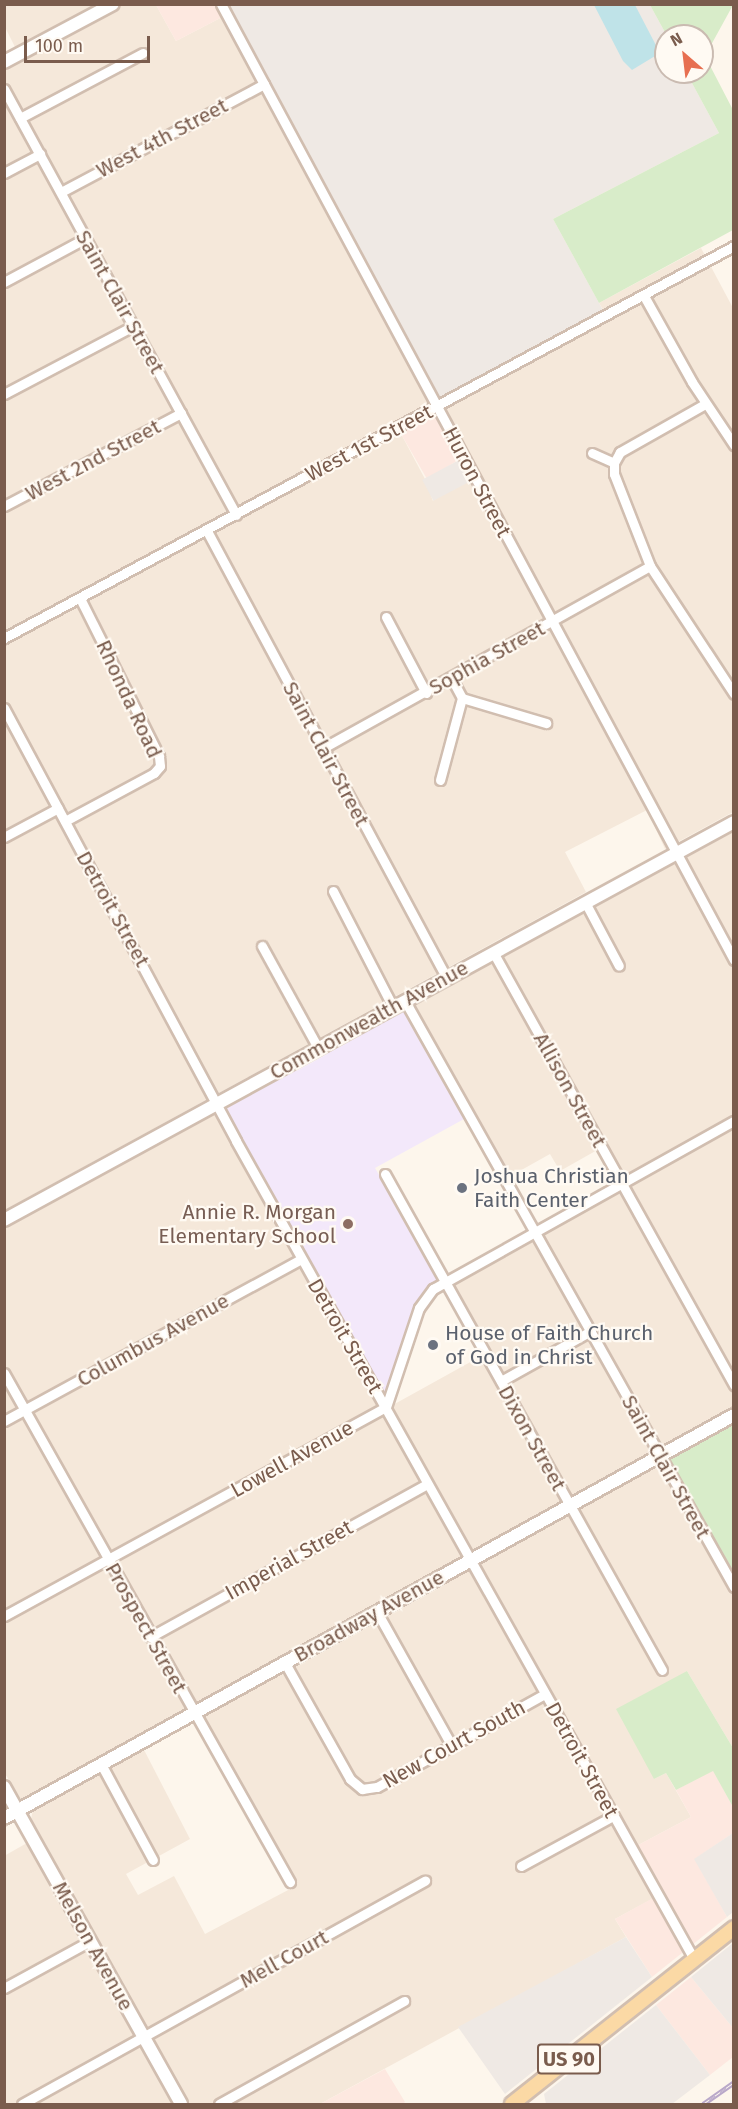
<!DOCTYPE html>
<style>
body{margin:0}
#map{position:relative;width:738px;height:2109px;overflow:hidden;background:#fdf6ec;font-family:"Fira Sans",sans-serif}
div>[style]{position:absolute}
.residential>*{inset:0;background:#f5e8da}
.commercial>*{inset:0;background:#fde8e0;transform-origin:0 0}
.industrial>*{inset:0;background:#efe9e4;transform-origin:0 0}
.education>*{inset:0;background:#f3e8fa}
.green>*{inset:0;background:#d8ecc9}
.water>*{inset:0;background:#bfe3e8}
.roads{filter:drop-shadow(2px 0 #d1beb0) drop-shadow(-2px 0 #d1beb0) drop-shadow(0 2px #d1beb0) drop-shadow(0 -2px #d1beb0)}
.street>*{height:9px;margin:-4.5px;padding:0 4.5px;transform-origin:4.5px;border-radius:4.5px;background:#fff}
.secondary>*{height:12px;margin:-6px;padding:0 6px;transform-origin:6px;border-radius:6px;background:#fff}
.primary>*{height:14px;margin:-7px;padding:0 7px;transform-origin:7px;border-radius:7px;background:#fbd9a5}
.rail>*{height:4.5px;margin-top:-2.25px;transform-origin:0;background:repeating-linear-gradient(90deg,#fffaf3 0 7px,#b9a8c9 0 14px);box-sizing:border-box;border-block:2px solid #b9a8c9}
.dots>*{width:16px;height:16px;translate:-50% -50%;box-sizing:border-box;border:3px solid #fffaf3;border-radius:50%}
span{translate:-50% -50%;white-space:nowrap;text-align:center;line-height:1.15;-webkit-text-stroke:4.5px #fffaf3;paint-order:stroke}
.shield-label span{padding:2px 4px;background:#fffaf3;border:2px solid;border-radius:4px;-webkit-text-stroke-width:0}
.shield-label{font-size:20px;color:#7a5c4d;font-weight:700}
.street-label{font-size:21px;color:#7a5c4d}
.worship-label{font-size:21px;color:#5b616d}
.left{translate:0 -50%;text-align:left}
.education-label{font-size:21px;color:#785e54}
.right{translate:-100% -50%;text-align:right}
.frame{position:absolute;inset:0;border:6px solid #7a5c4d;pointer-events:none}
.north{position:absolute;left:654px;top:24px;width:60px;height:60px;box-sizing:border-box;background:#fffaf3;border:2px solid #cabbb1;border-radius:50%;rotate:332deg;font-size:16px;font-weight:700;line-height:24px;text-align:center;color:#7a5c4d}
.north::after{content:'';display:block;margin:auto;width:21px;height:27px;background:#e76f51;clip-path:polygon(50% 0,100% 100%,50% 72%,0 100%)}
.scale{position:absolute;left:24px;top:36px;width:126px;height:27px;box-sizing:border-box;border:3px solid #7a5c4d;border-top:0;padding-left:8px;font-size:18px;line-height:21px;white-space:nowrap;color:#7a5c4d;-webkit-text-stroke:4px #fffaf3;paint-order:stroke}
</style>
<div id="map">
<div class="residential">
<div style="clip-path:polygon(4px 5px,103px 5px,17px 51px,5px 27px)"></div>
<div style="clip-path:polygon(evenodd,123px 5px,156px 5px,176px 41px,230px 13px,604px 311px,599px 303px,701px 248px,733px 308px,733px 812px,665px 849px,647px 810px,565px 852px,586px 892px,5px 1210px,5px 67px,123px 5px,400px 432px,461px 459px,433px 501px,425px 479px,400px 432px)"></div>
<div style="clip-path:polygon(733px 832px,733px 1414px,30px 1798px,20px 1798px,4px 1772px,4px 1229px,224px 1108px,391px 1406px,483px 1355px,441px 1281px,617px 1182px,599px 1149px,560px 1171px,550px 1154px,500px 1182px,403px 1011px)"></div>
<div style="clip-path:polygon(666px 1458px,733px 1578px,733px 1748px,687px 1671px,654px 1779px,666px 1773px,691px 1817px,627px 1851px,654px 1898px,615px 1919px,626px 1937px,320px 2104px,189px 2104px,31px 1820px,33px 1809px,142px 1746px,190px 1839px,126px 1874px,138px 1895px,174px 1876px,205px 1934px,290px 1889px,192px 1719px)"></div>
<div style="clip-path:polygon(27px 1843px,172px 2104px,5px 2104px,4px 1856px)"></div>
</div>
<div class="commercial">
<div style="clip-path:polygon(156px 5px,226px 5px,230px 13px,176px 41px)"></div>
<div style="left:434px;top:413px;width:53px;height:39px;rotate:60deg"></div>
<div style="clip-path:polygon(713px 1770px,733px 1807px,733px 1833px,695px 1859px,727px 1917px,652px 1977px,615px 1919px,653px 1898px,627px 1851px,691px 1817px,676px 1790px)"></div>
<div style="clip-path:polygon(691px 1977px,733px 2028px,733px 2057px,710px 2075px,656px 2005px)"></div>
<div style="clip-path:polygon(385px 2069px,405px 2102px,403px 2104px,320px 2104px)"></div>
</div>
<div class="industrial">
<div style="clip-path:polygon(226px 5px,650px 5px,667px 36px,666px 72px,686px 72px,719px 133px,553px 219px,604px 312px,438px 401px)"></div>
<div style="left:461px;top:459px;width:24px;height:44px;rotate:62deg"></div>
<div style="clip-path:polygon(733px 1833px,733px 1912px,727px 1917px,694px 1859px)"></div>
<div style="clip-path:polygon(626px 1937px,652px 1977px,505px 2094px,458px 2027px)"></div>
<div style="clip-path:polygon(733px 1943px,733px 2028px,691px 1977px)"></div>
<div style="clip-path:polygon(656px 2005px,710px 2075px,672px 2104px,546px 2104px,544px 2094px)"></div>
</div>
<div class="education">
<div style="clip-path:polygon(403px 1011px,464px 1119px,375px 1168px,441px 1281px,425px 1290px,418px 1300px,384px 1395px,224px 1108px)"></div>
</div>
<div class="green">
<div style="clip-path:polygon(678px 4px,733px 5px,705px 56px,733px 110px,733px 230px,599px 303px,553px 219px,719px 133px,686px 72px,702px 72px,702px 36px,667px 36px,650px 5px)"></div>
<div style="clip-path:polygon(733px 1420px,733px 1578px,666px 1458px)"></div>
<div style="clip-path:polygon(687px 1671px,733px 1748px,733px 1807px,713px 1771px,676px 1790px,666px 1773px,654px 1779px,616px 1709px)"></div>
</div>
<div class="water">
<div style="clip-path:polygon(594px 5px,635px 5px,660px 53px,632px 70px,623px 61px)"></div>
</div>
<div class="roads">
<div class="street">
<div style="left:221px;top:4px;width:1085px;rotate:61.78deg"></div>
<div style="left:4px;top:89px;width:485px;rotate:61.4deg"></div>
<div style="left:20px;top:118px;width:139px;rotate:-27.9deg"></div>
<div style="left:4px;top:173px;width:41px;rotate:-27.8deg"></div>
<div style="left:61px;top:192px;width:230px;rotate:-28deg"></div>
<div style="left:4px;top:282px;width:93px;rotate:-28.2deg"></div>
<div style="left:644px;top:296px;width:98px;rotate:60.8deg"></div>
<div style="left:692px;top:382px;width:76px;rotate:56.3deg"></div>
<div style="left:4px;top:394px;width:146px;rotate:-27.8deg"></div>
<div style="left:705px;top:404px;width:98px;rotate:150.5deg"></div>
<div style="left:620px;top:452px;width:13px;rotate:119deg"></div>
<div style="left:614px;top:463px;width:11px;rotate:90deg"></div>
<div style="left:614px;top:474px;width:99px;rotate:68.6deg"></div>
<div style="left:650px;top:566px;width:153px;rotate:56.7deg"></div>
<div style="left:592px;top:453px;width:24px;rotate:24deg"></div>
<div style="left:4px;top:506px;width:200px;rotate:-27.7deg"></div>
<div style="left:207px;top:531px;width:506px;rotate:61.81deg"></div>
<div style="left:386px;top:617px;width:86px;rotate:62.2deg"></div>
<div style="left:4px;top:638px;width:829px;rotate:-28.24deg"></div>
<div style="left:462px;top:698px;width:88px;rotate:16.6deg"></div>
<div style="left:4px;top:708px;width:491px;rotate:61.8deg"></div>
<div style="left:236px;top:1141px;width:937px;rotate:60.76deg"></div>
<div style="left:323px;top:748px;width:374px;rotate:-29.1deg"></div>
<div style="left:440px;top:780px;width:85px;rotate:-75deg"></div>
<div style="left:462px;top:698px;width:21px;rotate:-118deg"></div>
<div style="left:65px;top:821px;width:101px;rotate:-28.3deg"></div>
<div style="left:154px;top:773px;width:9px;rotate:-49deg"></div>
<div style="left:160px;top:766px;width:10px;rotate:-96deg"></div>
<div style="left:159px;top:756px;width:177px;rotate:-116.6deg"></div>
<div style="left:4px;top:837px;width:61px;rotate:-28.2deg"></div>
<div style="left:333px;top:891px;width:131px;rotate:62.7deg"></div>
<div style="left:585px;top:902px;width:72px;rotate:62deg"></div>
<div style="left:262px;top:946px;width:116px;rotate:61.2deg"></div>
<div style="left:493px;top:952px;width:496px;rotate:60.9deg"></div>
<div style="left:405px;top:1001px;width:672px;rotate:60.69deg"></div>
<div style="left:385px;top:1174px;width:568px;rotate:60.82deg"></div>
<div style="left:4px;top:1373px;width:584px;rotate:60.67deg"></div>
<div style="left:501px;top:1381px;width:103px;rotate:-29.1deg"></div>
<div style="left:4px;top:1421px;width:338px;rotate:-28.6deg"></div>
<div style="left:377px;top:1612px;width:154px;rotate:60.8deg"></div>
<div style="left:4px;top:1616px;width:435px;rotate:-28.7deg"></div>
<div style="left:386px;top:1407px;width:104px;rotate:-71.6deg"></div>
<div style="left:419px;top:1308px;width:24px;rotate:-54deg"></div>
<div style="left:433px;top:1289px;width:345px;rotate:-29.2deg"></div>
<div style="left:150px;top:1637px;width:316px;rotate:-28.9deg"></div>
<div style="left:285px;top:1663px;width:133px;rotate:60.7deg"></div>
<div style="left:350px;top:1779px;width:16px;rotate:40deg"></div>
<div style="left:362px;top:1789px;width:15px;rotate:-8deg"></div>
<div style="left:377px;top:1787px;width:192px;rotate:-29deg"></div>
<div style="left:101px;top:1764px;width:109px;rotate:61.6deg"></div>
<div style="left:521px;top:1866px;width:105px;rotate:-28.5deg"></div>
<div style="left:4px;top:1988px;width:98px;rotate:-28.7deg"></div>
<div style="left:22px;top:2104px;width:461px;rotate:-29deg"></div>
<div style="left:219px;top:2104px;width:212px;rotate:-29.1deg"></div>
</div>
<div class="secondary">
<div style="left:4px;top:62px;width:123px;rotate:-28deg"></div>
<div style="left:4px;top:1220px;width:831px;rotate:-28.6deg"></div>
<div style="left:4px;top:1787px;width:363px;rotate:60.8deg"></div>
<div style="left:4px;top:1818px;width:834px;rotate:-28.9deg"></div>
</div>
<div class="primary">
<div style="left:512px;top:2104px;width:283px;rotate:-38.4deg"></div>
</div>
</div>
<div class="rail">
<div style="left:703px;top:2104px;width:38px;rotate:-35deg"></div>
</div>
<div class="dots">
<div style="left:462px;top:1188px;background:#6b7280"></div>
<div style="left:348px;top:1224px;background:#8d6e63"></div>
<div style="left:433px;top:1345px;background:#6b7280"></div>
</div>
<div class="shield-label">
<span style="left:569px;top:2059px">US 90</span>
</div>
<div class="street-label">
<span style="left:162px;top:138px;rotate:-28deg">West 4th Street</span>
<span style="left:120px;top:302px;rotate:61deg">Saint Clair Street</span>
<span style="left:369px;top:443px;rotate:-28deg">West 1st Street</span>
<span style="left:93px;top:460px;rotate:-28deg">West 2nd Street</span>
<span style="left:477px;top:482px;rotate:62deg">Huron Street</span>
<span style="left:487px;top:658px;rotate:-29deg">Sophia Street</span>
<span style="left:129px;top:699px;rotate:65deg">Rhonda Road</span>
<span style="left:326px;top:754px;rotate:62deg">Saint Clair Street</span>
<span style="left:113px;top:909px;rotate:61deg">Detroit Street</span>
<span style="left:369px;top:1020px;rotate:-29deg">Commonwealth Avenue</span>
<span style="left:570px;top:1090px;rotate:61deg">Allison Street</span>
<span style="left:345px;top:1336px;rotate:60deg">Detroit Street</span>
<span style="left:153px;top:1340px;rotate:-29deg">Columbus Avenue</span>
<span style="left:532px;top:1438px;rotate:61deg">Dixon Street</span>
<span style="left:292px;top:1459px;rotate:-29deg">Lowell Avenue</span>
<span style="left:666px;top:1467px;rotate:61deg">Saint Clair Street</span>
<span style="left:289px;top:1560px;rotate:-29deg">Imperial Street</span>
<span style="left:369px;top:1616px;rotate:-29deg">Broadway Avenue</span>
<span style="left:146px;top:1628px;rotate:61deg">Prospect Street</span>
<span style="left:454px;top:1744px;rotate:-29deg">New Court South</span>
<span style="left:582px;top:1760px;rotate:61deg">Detroit Street</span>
<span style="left:93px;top:1946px;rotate:61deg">Melson Avenue</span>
<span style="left:284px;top:1959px;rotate:-29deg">Mell Court</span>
</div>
<div class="worship-label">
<span class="left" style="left:474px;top:1188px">Joshua Christian<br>Faith Center</span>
<span class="left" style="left:445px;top:1345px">House of Faith Church<br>of God in Christ</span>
</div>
<div class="education-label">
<span class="right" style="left:336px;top:1224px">Annie R. Morgan<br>Elementary School</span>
</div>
<div class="frame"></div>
<div class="north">N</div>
<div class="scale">100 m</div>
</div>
